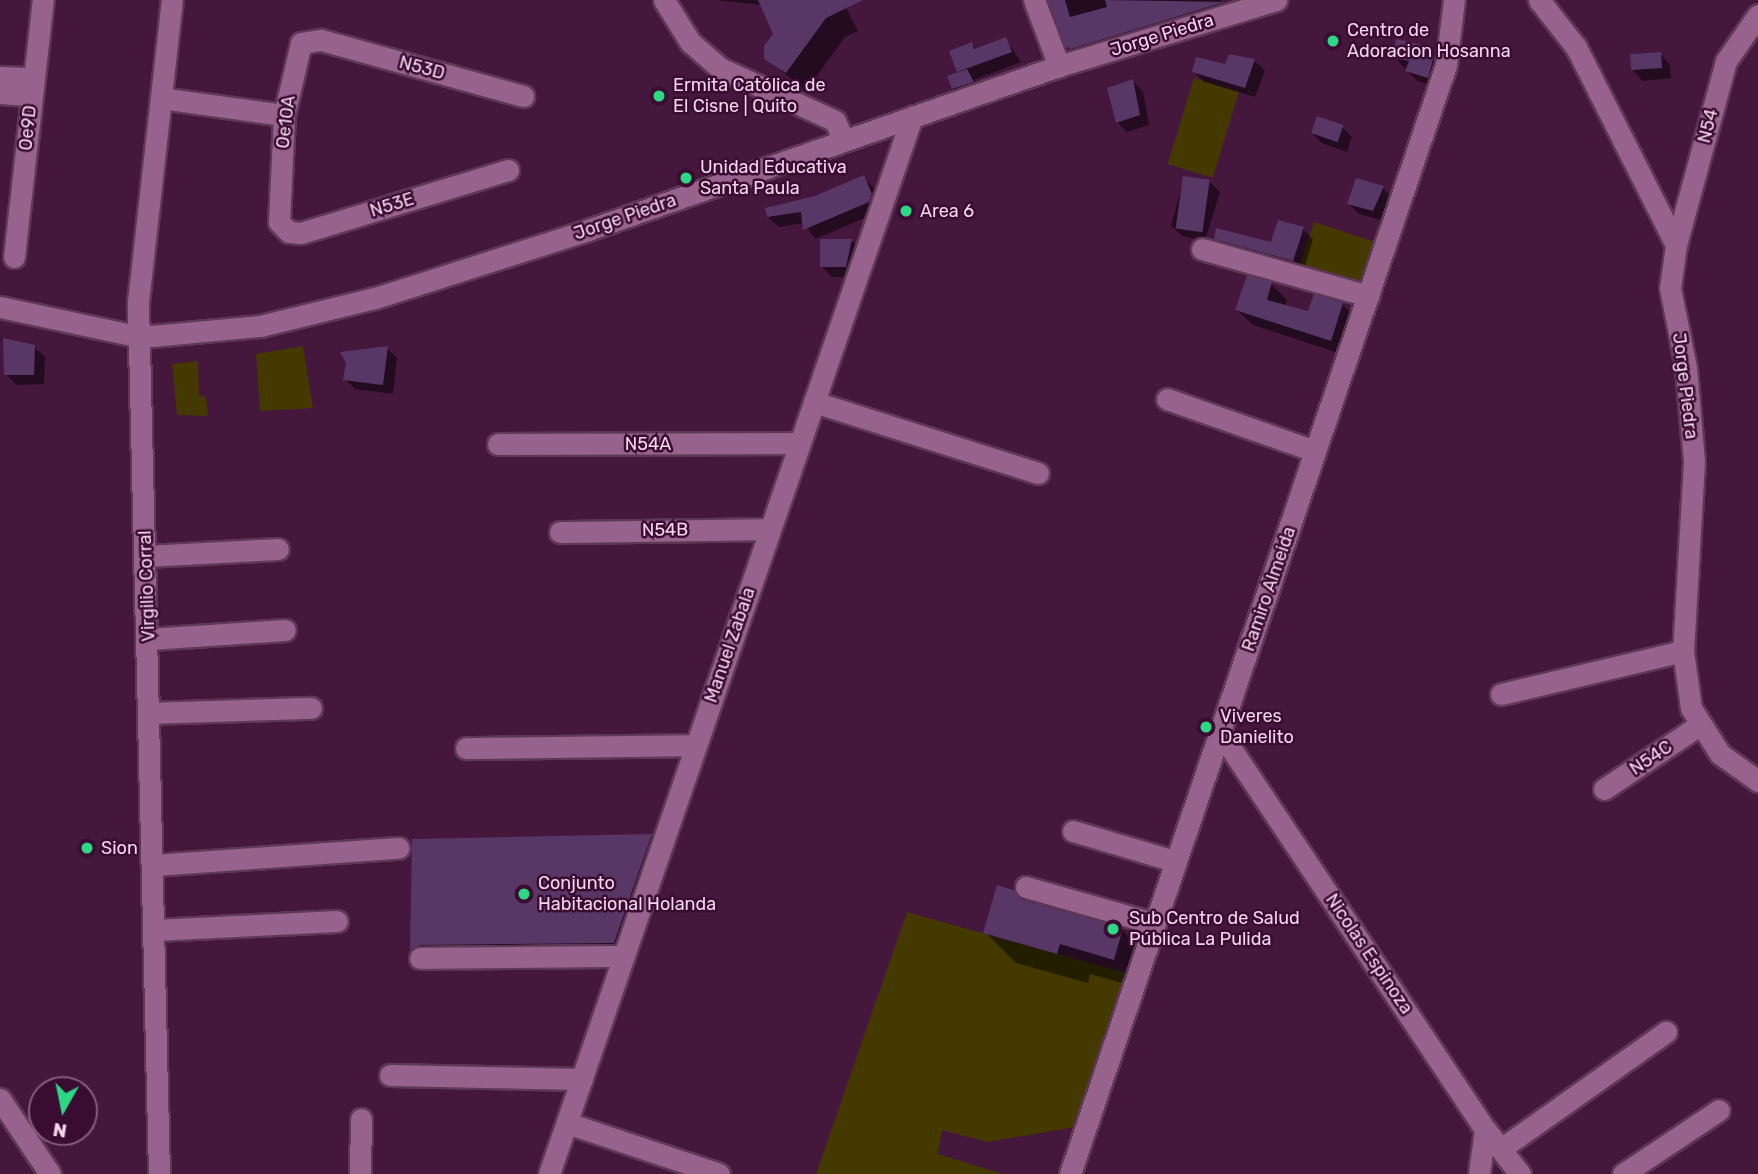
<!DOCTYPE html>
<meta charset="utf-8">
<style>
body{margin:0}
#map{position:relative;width:1758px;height:1174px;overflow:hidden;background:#45173c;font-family:Rubik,sans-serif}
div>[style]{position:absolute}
.green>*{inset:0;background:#453902;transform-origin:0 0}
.shadow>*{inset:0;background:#0007}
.building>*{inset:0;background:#583666;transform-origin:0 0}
.roads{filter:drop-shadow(2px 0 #5e3857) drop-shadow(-2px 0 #5e3857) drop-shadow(0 2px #5e3857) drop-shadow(0 -2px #5e3857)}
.minor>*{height:21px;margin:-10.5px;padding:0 10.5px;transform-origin:10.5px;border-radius:10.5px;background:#97628b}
.dots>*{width:19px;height:19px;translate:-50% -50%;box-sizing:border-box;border:4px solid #3a0c32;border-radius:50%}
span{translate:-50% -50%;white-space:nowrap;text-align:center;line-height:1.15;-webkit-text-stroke:5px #3a0c32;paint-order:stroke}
.poi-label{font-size:18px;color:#f4d6ec}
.left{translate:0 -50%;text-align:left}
.street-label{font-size:18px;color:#f4d6ec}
.north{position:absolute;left:28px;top:1076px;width:70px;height:70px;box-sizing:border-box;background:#3a0c32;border:2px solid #845d7c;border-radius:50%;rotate:189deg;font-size:19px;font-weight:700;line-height:28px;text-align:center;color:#f4d6ec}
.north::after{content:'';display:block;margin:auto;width:24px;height:32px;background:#2cd884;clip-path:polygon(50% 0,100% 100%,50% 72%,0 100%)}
</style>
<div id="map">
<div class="green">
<div style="left:1194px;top:78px;width:47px;height:90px;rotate:17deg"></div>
<div style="left:1314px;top:222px;width:66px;height:46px;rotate:18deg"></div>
<div style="clip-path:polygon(303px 346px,313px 408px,260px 411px,256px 354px)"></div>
<div style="clip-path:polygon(198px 361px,199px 396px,206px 397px,208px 416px,177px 415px,172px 364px)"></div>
<div style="clip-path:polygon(907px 912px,1126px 973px,1075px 1127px,988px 1142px,942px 1130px,938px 1154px,1003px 1174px,816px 1174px)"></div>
</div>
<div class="shadow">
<div style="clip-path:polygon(715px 0,842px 0,858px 31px,845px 37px,806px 91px,766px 58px,775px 34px,762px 5px)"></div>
<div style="clip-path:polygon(1050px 0,1221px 0,1229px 27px,1093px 69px,1067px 45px)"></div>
<div style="clip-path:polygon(1006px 39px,1021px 62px,974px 80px,977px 86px,958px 93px,953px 89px,972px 44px,977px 50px)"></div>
<div style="clip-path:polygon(1422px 46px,1443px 67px,1438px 87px,1417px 81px,1395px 58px)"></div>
<div style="clip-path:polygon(1660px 54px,1670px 65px,1671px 78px,1643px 81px,1633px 71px)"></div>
<div style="clip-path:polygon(1230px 56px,1255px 61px,1265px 71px,1255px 97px,1204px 82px,1194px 72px,1226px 66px)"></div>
<div style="clip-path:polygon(1132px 81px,1143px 91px,1149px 125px,1127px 132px,1117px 122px)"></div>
<div style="clip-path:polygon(1342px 127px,1352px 137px,1347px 152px,1322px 143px,1312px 133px)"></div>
<div style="clip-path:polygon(863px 177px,873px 187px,881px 205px,879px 212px,815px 239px,804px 223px,779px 227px,768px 217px)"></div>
<div style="clip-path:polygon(1184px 178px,1210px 182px,1220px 192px,1205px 241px,1182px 236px,1171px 226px)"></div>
<div style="clip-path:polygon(1357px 180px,1383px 188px,1393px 198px,1384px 221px,1359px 214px,1349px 204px)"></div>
<div style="clip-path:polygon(1303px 229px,1313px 239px,1304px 270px,1226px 248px,1216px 238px,1273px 244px)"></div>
<div style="clip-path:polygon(822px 240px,852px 241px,862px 251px,856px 277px,832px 277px,822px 267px)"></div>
<div style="clip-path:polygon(1271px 284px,1287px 300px,1285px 306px,1309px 313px,1342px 304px,1358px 320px,1347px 356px,1253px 325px,1237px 310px)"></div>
<div style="clip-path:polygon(34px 347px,45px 357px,44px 384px,16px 385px,6px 374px)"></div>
<div style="clip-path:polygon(387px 348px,397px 358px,393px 394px,355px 389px,345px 379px)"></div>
<div style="clip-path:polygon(651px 836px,672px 857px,635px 963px,441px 965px,432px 970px,412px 949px,414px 841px)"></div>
<div style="clip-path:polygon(1023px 902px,1122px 930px,1153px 960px,1144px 989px,1090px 974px,1088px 983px,1016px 963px,985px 932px)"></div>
</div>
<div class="building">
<div style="clip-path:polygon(758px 0,863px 0,826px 18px,786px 73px,764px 59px,764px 46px,773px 34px)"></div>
<div style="clip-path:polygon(1048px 0,1065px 0,1070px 17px,1107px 7px,1105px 0,1225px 2px,1071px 49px,1065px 46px)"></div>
<div style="clip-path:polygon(1006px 37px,1012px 52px,957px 72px,949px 51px,972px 42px,974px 49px)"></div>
<div style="clip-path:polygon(1396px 39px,1423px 45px,1421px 53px,1434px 56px,1428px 78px,1405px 71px,1409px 61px,1393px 58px)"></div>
<div style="left:1661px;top:52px;width:16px;height:31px;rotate:86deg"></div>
<div style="clip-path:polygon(1229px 54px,1255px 59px,1245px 88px,1192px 72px,1196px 57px,1225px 64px)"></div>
<div style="clip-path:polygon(967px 69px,974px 82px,952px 89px,947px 76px)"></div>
<div style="clip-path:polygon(1133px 79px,1140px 115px,1116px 123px,1107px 88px)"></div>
<div style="left:1317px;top:116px;width:28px;height:18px;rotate:19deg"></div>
<div style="clip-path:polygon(864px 175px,872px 194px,869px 202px,803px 230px,801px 212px,767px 217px,765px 208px,815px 196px)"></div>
<div style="left:1183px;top:176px;width:27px;height:53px;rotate:8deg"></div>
<div style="clip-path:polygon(1356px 178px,1384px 186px,1373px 211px,1347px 204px)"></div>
<div style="clip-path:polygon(1278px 220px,1304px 227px,1293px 261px,1214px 239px,1216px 228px,1271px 242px)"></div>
<div style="clip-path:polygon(820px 239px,852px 239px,846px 267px,820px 267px)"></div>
<div style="clip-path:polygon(1247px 275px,1272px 282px,1267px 300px,1308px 311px,1314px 294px,1343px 303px,1331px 341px,1235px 310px)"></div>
<div style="clip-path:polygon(3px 338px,35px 345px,34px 375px,4px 375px)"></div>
<div style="clip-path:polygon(388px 346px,383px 385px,343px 380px,346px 363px,340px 352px)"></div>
<div style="clip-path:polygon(652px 834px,614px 943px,420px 945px,410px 950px,412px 839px)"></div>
<div style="clip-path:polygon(997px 885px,1013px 890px,1022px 900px,1123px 928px,1114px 960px,1060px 944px,1057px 954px,983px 933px)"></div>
</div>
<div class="roads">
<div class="minor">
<div style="left:664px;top:0;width:49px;rotate:58.2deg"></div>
<div style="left:690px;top:42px;width:40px;rotate:41deg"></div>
<div style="left:720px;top:68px;width:127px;rotate:24.7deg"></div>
<div style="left:835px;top:121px;width:20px;rotate:66deg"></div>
<div style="left:1034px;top:0;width:71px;rotate:69.3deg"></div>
<div style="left:1539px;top:0;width:60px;rotate:51.8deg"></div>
<div style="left:1576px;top:47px;width:222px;rotate:63.2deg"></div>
<div style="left:1758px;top:15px;width:56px;rotate:124.8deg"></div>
<div style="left:1726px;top:61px;width:191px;rotate:105.2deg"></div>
<div style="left:1676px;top:245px;width:43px;rotate:97.9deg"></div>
<div style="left:1670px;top:288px;width:82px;rotate:78.7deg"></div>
<div style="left:1686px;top:368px;width:94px;rotate:85.1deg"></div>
<div style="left:1694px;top:462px;width:189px;rotate:93.3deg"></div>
<div style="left:1683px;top:651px;width:58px;rotate:82deg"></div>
<div style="left:1691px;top:708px;width:54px;rotate:57.8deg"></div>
<div style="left:1720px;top:754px;width:47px;rotate:35.4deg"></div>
<div style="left:0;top:77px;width:34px;rotate:2deg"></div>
<div style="left:0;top:93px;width:32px;rotate:4deg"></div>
<div style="left:161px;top:98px;width:124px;rotate:7.9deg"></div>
<div style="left:508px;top:170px;width:217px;rotate:163.1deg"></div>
<div style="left:300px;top:233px;width:11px;rotate:-175deg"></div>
<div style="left:289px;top:232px;width:14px;rotate:-135deg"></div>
<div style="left:279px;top:222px;width:107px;rotate:-87.3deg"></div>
<div style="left:284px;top:115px;width:74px;rotate:-76.7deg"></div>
<div style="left:301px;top:43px;width:20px;rotate:-9deg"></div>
<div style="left:321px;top:40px;width:210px;rotate:15.5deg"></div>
<div style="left:1202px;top:249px;width:173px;rotate:15.8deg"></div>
<div style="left:14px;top:257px;width:259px;rotate:-83.6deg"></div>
<div style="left:0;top:307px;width:144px;rotate:12deg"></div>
<div style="left:141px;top:337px;width:120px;rotate:-5.3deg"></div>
<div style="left:260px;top:326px;width:118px;rotate:-13.7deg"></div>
<div style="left:375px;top:298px;width:224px;rotate:-17.7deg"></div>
<div style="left:588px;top:230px;width:499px;rotate:-19.2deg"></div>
<div style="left:1059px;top:66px;width:227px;rotate:-16.9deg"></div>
<div style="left:1167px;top:399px;width:157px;rotate:19.4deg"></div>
<div style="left:814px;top:402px;width:235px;rotate:17.6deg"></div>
<div style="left:498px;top:444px;width:301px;rotate:-0.2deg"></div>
<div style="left:560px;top:532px;width:209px;rotate:-0.8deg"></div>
<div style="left:146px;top:556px;width:132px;rotate:-3deg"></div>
<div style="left:149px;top:639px;width:136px;rotate:-3.8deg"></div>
<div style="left:1501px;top:694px;width:187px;rotate:-13.3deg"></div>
<div style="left:150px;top:713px;width:161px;rotate:-1.8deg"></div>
<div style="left:1220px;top:732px;width:477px;rotate:56.3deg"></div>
<div style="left:1485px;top:1129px;width:57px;rotate:52.1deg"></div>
<div style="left:466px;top:748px;width:230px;rotate:-0.7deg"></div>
<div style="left:1604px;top:789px;width:113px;rotate:-33.8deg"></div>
<div style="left:1073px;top:831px;width:105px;rotate:16.5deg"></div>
<div style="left:153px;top:865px;width:246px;rotate:-4deg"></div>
<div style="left:1026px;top:887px;width:131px;rotate:15.9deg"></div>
<div style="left:155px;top:930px;width:182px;rotate:-2.8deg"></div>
<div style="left:420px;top:958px;width:204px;rotate:-0.6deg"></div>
<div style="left:390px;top:1075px;width:192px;rotate:1.2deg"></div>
<div style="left:0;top:1099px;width:90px;rotate:56.3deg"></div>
<div style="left:567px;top:1123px;width:160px;rotate:18.5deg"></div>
<div style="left:1502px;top:1148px;width:201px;rotate:-35.3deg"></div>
<div style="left:159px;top:1174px;width:872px;rotate:-91.38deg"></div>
<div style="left:138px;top:302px;width:304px;rotate:-83.6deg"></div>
<div style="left:360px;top:1174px;width:55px;rotate:-89deg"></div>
<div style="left:549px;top:1174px;width:1118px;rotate:-71.05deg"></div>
<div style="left:1070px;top:1174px;width:1171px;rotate:-71.27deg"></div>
<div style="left:1446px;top:65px;width:65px;rotate:-83deg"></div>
<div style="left:1479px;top:1174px;width:45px;rotate:-82.4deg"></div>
<div style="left:1623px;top:1174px;width:115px;rotate:-33.7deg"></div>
</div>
</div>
<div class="dots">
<div style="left:1333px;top:41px;background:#2cd884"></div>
<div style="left:659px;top:96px;background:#2cd884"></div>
<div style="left:686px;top:178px;background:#2cd884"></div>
<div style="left:906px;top:211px;background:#2cd884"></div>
<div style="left:1206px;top:727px;background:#2cd884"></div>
<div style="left:87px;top:848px;background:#2cd884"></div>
<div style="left:524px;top:894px;background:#2cd884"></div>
<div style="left:1113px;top:929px;background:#2cd884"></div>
</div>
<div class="poi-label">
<span class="left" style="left:1347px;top:41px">Centro de<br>Adoracion Hosanna</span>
<span class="left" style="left:673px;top:96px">Ermita Católica de<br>El Cisne | Quito</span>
<span class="left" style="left:700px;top:178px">Unidad Educativa<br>Santa Paula</span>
<span class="left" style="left:920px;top:211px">Area 6</span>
<span class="left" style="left:1220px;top:727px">Viveres<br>Danielito</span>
<span class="left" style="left:101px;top:848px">Sion</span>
<span class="left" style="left:538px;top:894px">Conjunto<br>Habitacional Holanda</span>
<span class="left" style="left:1129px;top:929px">Sub Centro de Salud<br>Pública La Pulida</span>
</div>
<div class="street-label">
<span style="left:1162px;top:35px;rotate:-17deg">Jorge Piedra</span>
<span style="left:422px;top:68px;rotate:15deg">N53D</span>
<span style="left:286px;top:122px;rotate:-83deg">Oe10A</span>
<span style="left:1708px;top:126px;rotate:-76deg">N54</span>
<span style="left:28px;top:128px;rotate:-84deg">Oe9D</span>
<span style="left:392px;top:205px;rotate:-17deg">N53E</span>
<span style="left:625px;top:217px;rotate:-19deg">Jorge Piedra</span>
<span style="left:1685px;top:386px;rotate:83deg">Jorge Piedra</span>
<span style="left:648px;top:444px">N54A</span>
<span style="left:665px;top:530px;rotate:-1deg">N54B</span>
<span style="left:147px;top:586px;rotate:-92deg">Virgilio Corral</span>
<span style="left:1269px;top:589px;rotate:-71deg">Ramiro Almeida</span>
<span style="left:730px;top:645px;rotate:-71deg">Manuel Zabala</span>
<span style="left:1651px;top:758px;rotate:-34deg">N54C</span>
<span style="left:1369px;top:954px;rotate:56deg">Nicolas Espinoza</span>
</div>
<div class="north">N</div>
</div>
